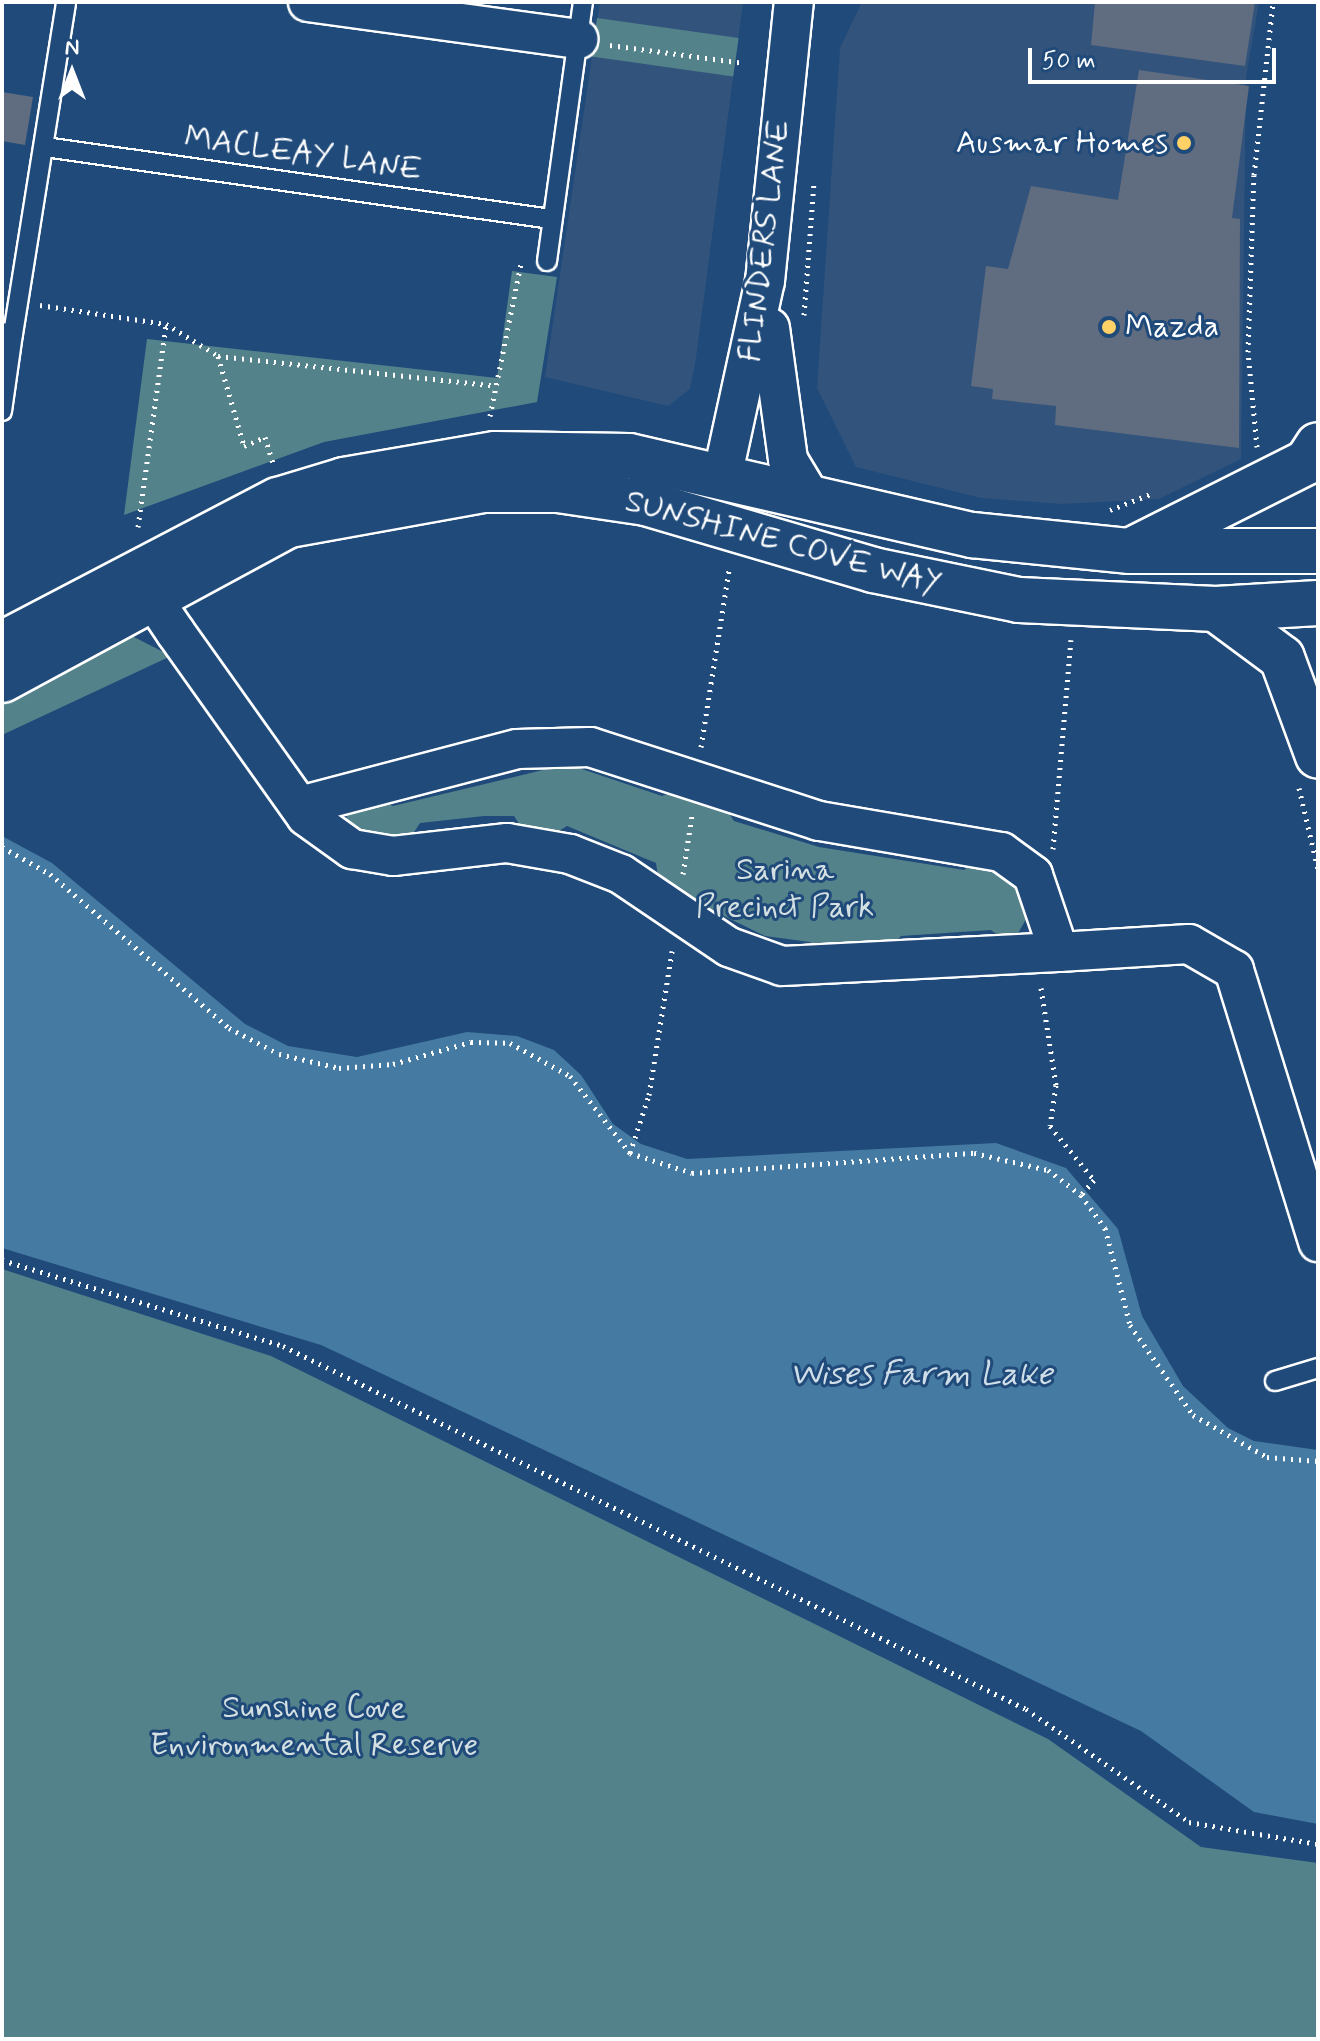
<!DOCTYPE html>
<style>
body{margin:0}
#map{position:relative;width:1320px;height:2041px;overflow:hidden;background:#1f4a7a;font-family:Mynerve,sans-serif}
div>[style]{position:absolute}
.built>*{inset:0;background:#32547c}
.green>*{inset:0;background:#54828b;transform-origin:0 0}
.water>*{inset:0;background:#457aa2}
.building>*{inset:0;background:#606c80}
.path>*{height:5px;margin-top:-2.5px;transform-origin:0;background:repeating-linear-gradient(90deg,#fff 0 2px,transparent 0 8px)}
.roads{filter:drop-shadow(2px 0 #fff) drop-shadow(-2px 0 #fff) drop-shadow(0 2px #fff) drop-shadow(0 -2px #fff)}
.lane>*{height:18px;margin:-9px;padding:0 9px;transform-origin:9px;border-radius:9px;background:#1f4a7a}
.street>*{height:38px;margin:-19px;padding:0 19px;transform-origin:19px;border-radius:19px;background:#1f4a7a}
.secondary>*{height:44px;margin:-22px;padding:0 22px;transform-origin:22px;border-radius:22px;background:#1f4a7a}
.dots>*{width:22px;height:22px;translate:-50% -50%;box-sizing:border-box;border:4px solid #1f4a7a;border-radius:50%}
span{translate:-50% -50%;white-space:nowrap;text-align:center;line-height:1.15;-webkit-text-stroke:6px #1f4a7a;paint-order:stroke}
.poi-label{font-size:32px;color:#fff}
.right{translate:-100% -50%;text-align:right}
.left{translate:0 -50%;text-align:left}
.street-label{font-size:32px;color:#fff}
.park-label{font-size:32px;color:#d4e0e2}
.water-label{font-size:34px;color:#d0dee8;font-style:italic}
.frame{position:absolute;inset:0;border:4px solid #fff;pointer-events:none}
.north{position:absolute;left:32px;top:32px;width:80px;height:80px;-webkit-text-stroke:6px #1f4a7a;paint-order:stroke;rotate:0deg;font-size:22px;font-weight:700;line-height:32px;text-align:center;color:#fff}
.north::after{content:'';display:block;margin:auto;width:28px;height:36px;background:#fff;clip-path:polygon(50% 0,100% 100%,50% 72%,0 100%)}
.scale{position:absolute;left:1028px;top:48px;width:248px;height:36px;box-sizing:border-box;border:4px solid #fff;border-top:0;padding-left:10px;font-size:24px;line-height:28px;white-space:nowrap;color:#fff;-webkit-text-stroke:6px #1f4a7a;paint-order:stroke}
</style>
<div id="map">
<div class="built">
<div style="clip-path:polygon(600px 2px,743px 2px,695px 365px,690px 389px,668px 406px,545px 377px)"></div>
<div style="clip-path:polygon(862px 2px,1259px 2px,1246px 77px,1241px 459px,1159px 499px,1062px 504px,981px 498px,856px 467px,817px 388px,840px 48px)"></div>
</div>
<div class="green">
<div style="left:597px;top:18px;width:143px;height:39px;rotate:8deg"></div>
<div style="clip-path:polygon(512px 271px,557px 277px,537px 402px,324px 442px,124px 515px,147px 339px,497px 378px)"></div>
<div style="clip-path:polygon(132px 636px,171px 656px,2px 735px,2px 694px)"></div>
<div style="clip-path:polygon(552px 759px,662px 796px,675px 791px,726px 809px,734px 821px,819px 847px,964px 870px,976px 861px,1015px 878px,1029px 914px,1017px 935px,1003px 939px,991px 930px,901px 936px,891px 947px,822px 953px,810px 942px,765px 936px,722px 915px,709px 919px,658px 876px,656px 863px,567px 826px,554px 834px,524px 831px,514px 816px,484px 816px,420px 823px,411px 837px,374px 838px,345px 820px,353px 805px,379px 799px,393px 806px,543px 770px)"></div>
<div style="clip-path:polygon(2px 1269px,271px 1356px,1048px 1739px,1201px 1847px,1318px 1863px,1318px 2039px,2px 2039px)"></div>
</div>
<div class="water">
<div style="clip-path:polygon(2px 836px,52px 863px,245px 1024px,288px 1046px,357px 1057px,467px 1032px,517px 1036px,554px 1050px,581px 1075px,613px 1124px,641px 1144px,687px 1159px,996px 1143px,1066px 1168px,1118px 1229px,1142px 1316px,1183px 1386px,1228px 1428px,1254px 1441px,1318px 1450px,1318px 1824px,1254px 1812px,1141px 1731px,321px 1345px,2px 1248px)"></div>
</div>
<div class="building">
<div style="clip-path:polygon(1095px 2px,1255px 2px,1245px 66px,1091px 45px)"></div>
<div style="clip-path:polygon(1139px 70px,1249px 86px,1232px 218px,1240px 219px,1239px 448px,1055px 425px,1056px 406px,992px 399px,993px 389px,971px 386px,986px 266px,1008px 269px,1031px 186px,1118px 200px)"></div>
<div style="clip-path:polygon(2px 92px,33px 97px,25px 145px,2px 141px)"></div>
</div>
<div class="path">
<div style="left:610px;top:45px;width:135px;rotate:7.7deg"></div>
<div style="left:40px;top:305px;width:127px;rotate:8.6deg"></div>
<div style="left:166px;top:324px;width:61px;rotate:31.6deg"></div>
<div style="left:218px;top:356px;width:275px;rotate:6.1deg"></div>
<div style="left:804px;top:315px;width:133px;rotate:-85.7deg"></div>
<div style="left:218px;top:356px;width:94px;rotate:73.9deg"></div>
<div style="left:244px;top:446px;width:23px;rotate:-23deg"></div>
<div style="left:265px;top:437px;width:27px;rotate:73deg"></div>
<div style="left:490px;top:416px;width:155px;rotate:-78.5deg"></div>
<div style="left:1257px;top:447px;width:95px;rotate:-95.4deg"></div>
<div style="left:1248px;top:352px;width:177px;rotate:-88.1deg"></div>
<div style="left:1254px;top:175px;width:174px;rotate:-83.7deg"></div>
<div style="left:1110px;top:510px;width:46px;rotate:-21.6deg"></div>
<div style="left:138px;top:527px;width:205px;rotate:-82.1deg"></div>
<div style="left:701px;top:747px;width:179px;rotate:-81deg"></div>
<div style="left:1299px;top:788px;width:83px;rotate:76.8deg"></div>
<div style="left:2px;top:847px;width:55px;rotate:29.4deg"></div>
<div style="left:50px;top:874px;width:236px;rotate:40.7deg"></div>
<div style="left:229px;top:1028px;width:56px;rotate:27.5deg"></div>
<div style="left:279px;top:1054px;width:62px;rotate:13.1deg"></div>
<div style="left:339px;top:1068px;width:54px;rotate:-4.2deg"></div>
<div style="left:393px;top:1064px;width:81px;rotate:-15.8deg"></div>
<div style="left:471px;top:1042px;width:39px;rotate:1deg"></div>
<div style="left:510px;top:1043px;width:68px;rotate:28.8deg"></div>
<div style="left:570px;top:1076px;width:98px;rotate:52.1deg"></div>
<div style="left:630px;top:1153px;width:65px;rotate:17.9deg"></div>
<div style="left:692px;top:1173px;width:283px;rotate:-4.1deg"></div>
<div style="left:974px;top:1153px;width:76px;rotate:12.9deg"></div>
<div style="left:1048px;top:1170px;width:41px;rotate:37.1deg"></div>
<div style="left:1081px;top:1195px;width:41px;rotate:54deg"></div>
<div style="left:1105px;top:1228px;width:100px;rotate:75.5deg"></div>
<div style="left:1130px;top:1325px;width:110px;rotate:55deg"></div>
<div style="left:1193px;top:1415px;width:85px;rotate:29.6deg"></div>
<div style="left:1267px;top:1457px;width:51px;rotate:4.5deg"></div>
<div style="left:1053px;top:849px;width:210px;rotate:-85.1deg"></div>
<div style="left:683px;top:874px;width:59px;rotate:-81.2deg"></div>
<div style="left:1041px;top:988px;width:98px;rotate:81.2deg"></div>
<div style="left:1056px;top:1085px;width:41px;rotate:98.3deg"></div>
<div style="left:1050px;top:1126px;width:70px;rotate:50.8deg"></div>
<div style="left:1094px;top:1180px;width:20px;rotate:131deg"></div>
<div style="left:630px;top:1153px;width:61px;rotate:-71.9deg"></div>
<div style="left:649px;top:1095px;width:146px;rotate:-80.9deg"></div>
<div style="left:2px;top:1260px;width:294px;rotate:17deg"></div>
<div style="left:283px;top:1346px;width:827px;rotate:26.04deg"></div>
<div style="left:1026px;top:1709px;width:198px;rotate:34.7deg"></div>
<div style="left:1189px;top:1822px;width:131px;rotate:9.7deg"></div>
</div>
<div class="roads">
<div class="lane">
<div style="left:45px;top:147px;width:511px;rotate:8.1deg"></div>
<div style="left:547px;top:261px;width:261px;rotate:-82.1deg"></div>
<div style="left:2px;top:332px;width:11px;rotate:10deg"></div>
<div style="left:13px;top:334px;width:336px;rotate:-80.9deg"></div>
<div style="left:2px;top:411px;width:78px;rotate:-81.9deg"></div>
<div style="left:1275px;top:1381px;width:45px;rotate:-16.8deg"></div>
</div>
<div class="street">
<div style="left:308px;top:2px;width:273px;rotate:7.8deg"></div>
<div style="left:770px;top:328px;width:133px;rotate:82.2deg"></div>
<div style="left:788px;top:460px;width:41px;rotate:59deg"></div>
<div style="left:723px;top:473px;width:197px;rotate:-77.7deg"></div>
<div style="left:765px;top:281px;width:281px;rotate:-84.1deg"></div>
<div style="left:144px;top:570px;width:34px;rotate:71deg"></div>
<div style="left:155px;top:602px;width:37px;rotate:56deg"></div>
<div style="left:176px;top:633px;width:224px;rotate:54.6deg"></div>
<div style="left:306px;top:816px;width:57px;rotate:35.7deg"></div>
<div style="left:352px;top:849px;width:42px;rotate:9.7deg"></div>
<div style="left:393px;top:856px;width:115px;rotate:-6.5deg"></div>
<div style="left:507px;top:843px;width:64px;rotate:9.9deg"></div>
<div style="left:570px;top:854px;width:55px;rotate:21.4deg"></div>
<div style="left:621px;top:874px;width:130px;rotate:34.1deg"></div>
<div style="left:729px;top:947px;width:56px;rotate:19.7deg"></div>
<div style="left:782px;top:966px;width:277px;rotate:-2.9deg"></div>
<div style="left:1059px;top:952px;width:81px;rotate:-108.7deg"></div>
<div style="left:1033px;top:875px;width:39px;rotate:-144deg"></div>
<div style="left:1001px;top:852px;width:185px;rotate:-170.3deg"></div>
<div style="left:819px;top:821px;width:241px;rotate:-162.1deg"></div>
<div style="left:590px;top:747px;width:73px;rotate:178.4deg"></div>
<div style="left:517px;top:749px;width:225px;rotate:165.3deg"></div>
<div style="left:1059px;top:952px;width:130px;rotate:-3.5deg"></div>
<div style="left:1189px;top:944px;width:52px;rotate:30deg"></div>
<div style="left:1234px;top:970px;width:285px;rotate:72.8deg"></div>
</div>
<div class="secondary">
<div style="left:1132px;top:550px;width:196px;rotate:-26.7deg"></div>
<div style="left:1307px;top:462px;width:20px;rotate:-57deg"></div>
<div style="left:1216px;top:609px;width:82px;rotate:36.6deg"></div>
<div style="left:1282px;top:658px;width:104px;rotate:69.8deg"></div>
<div style="left:2px;top:644px;width:311px;rotate:-27.6deg"></div>
<div style="left:278px;top:500px;width:69px;rotate:-16.9deg"></div>
<div style="left:344px;top:480px;width:153px;rotate:-9.8deg"></div>
<div style="left:495px;top:454px;width:134px;rotate:0.9deg"></div>
<div style="left:629px;top:456px;width:352px;rotate:13deg"></div>
<div style="left:972px;top:535px;width:159px;rotate:5.8deg"></div>
<div style="left:1130px;top:551px;width:188px"></div>
<div style="left:2px;top:680px;width:326px;rotate:-28.4deg"></div>
<div style="left:289px;top:525px;width:197px;rotate:-10.2deg"></div>
<div style="left:483px;top:490px;width:75px"></div>
<div style="left:558px;top:490px;width:89px;rotate:8.4deg"></div>
<div style="left:646px;top:503px;width:237px;rotate:16.4deg"></div>
<div style="left:873px;top:570px;width:149px;rotate:11.6deg"></div>
<div style="left:1019px;top:600px;width:197px;rotate:2.6deg"></div>
<div style="left:1216px;top:609px;width:102px;rotate:-3.4deg"></div>
</div>
</div>
<div class="dots">
<div style="left:1184px;top:143px;background:#ffd166"></div>
<div style="left:1109px;top:327px;background:#ffd166"></div>
</div>
<div class="poi-label">
<span class="right" style="left:1168px;top:143px">Ausmar Homes</span>
<span class="left" style="left:1125px;top:327px">Mazda</span>
</div>
<div class="street-label">
<span style="left:303px;top:154px;rotate:8deg">MACLEAY LANE</span>
<span style="left:765px;top:241px;rotate:-83deg">FLINDERS LANE</span>
<span style="left:783px;top:543px;rotate:15deg">SUNSHINE COVE WAY</span>
</div>
<div class="park-label">
<span style="left:785px;top:889px">Sarina<br>Precinct Park</span>
<span style="left:314px;top:1727px">Sunshine Cove<br>Environmental Reserve</span>
</div>
<div class="water-label">
<span style="left:921px;top:1375px">Wises Farm Lake</span>
</div>
<div class="frame"></div>
<div class="north">N</div>
<div class="scale">50 m</div>
</div>
